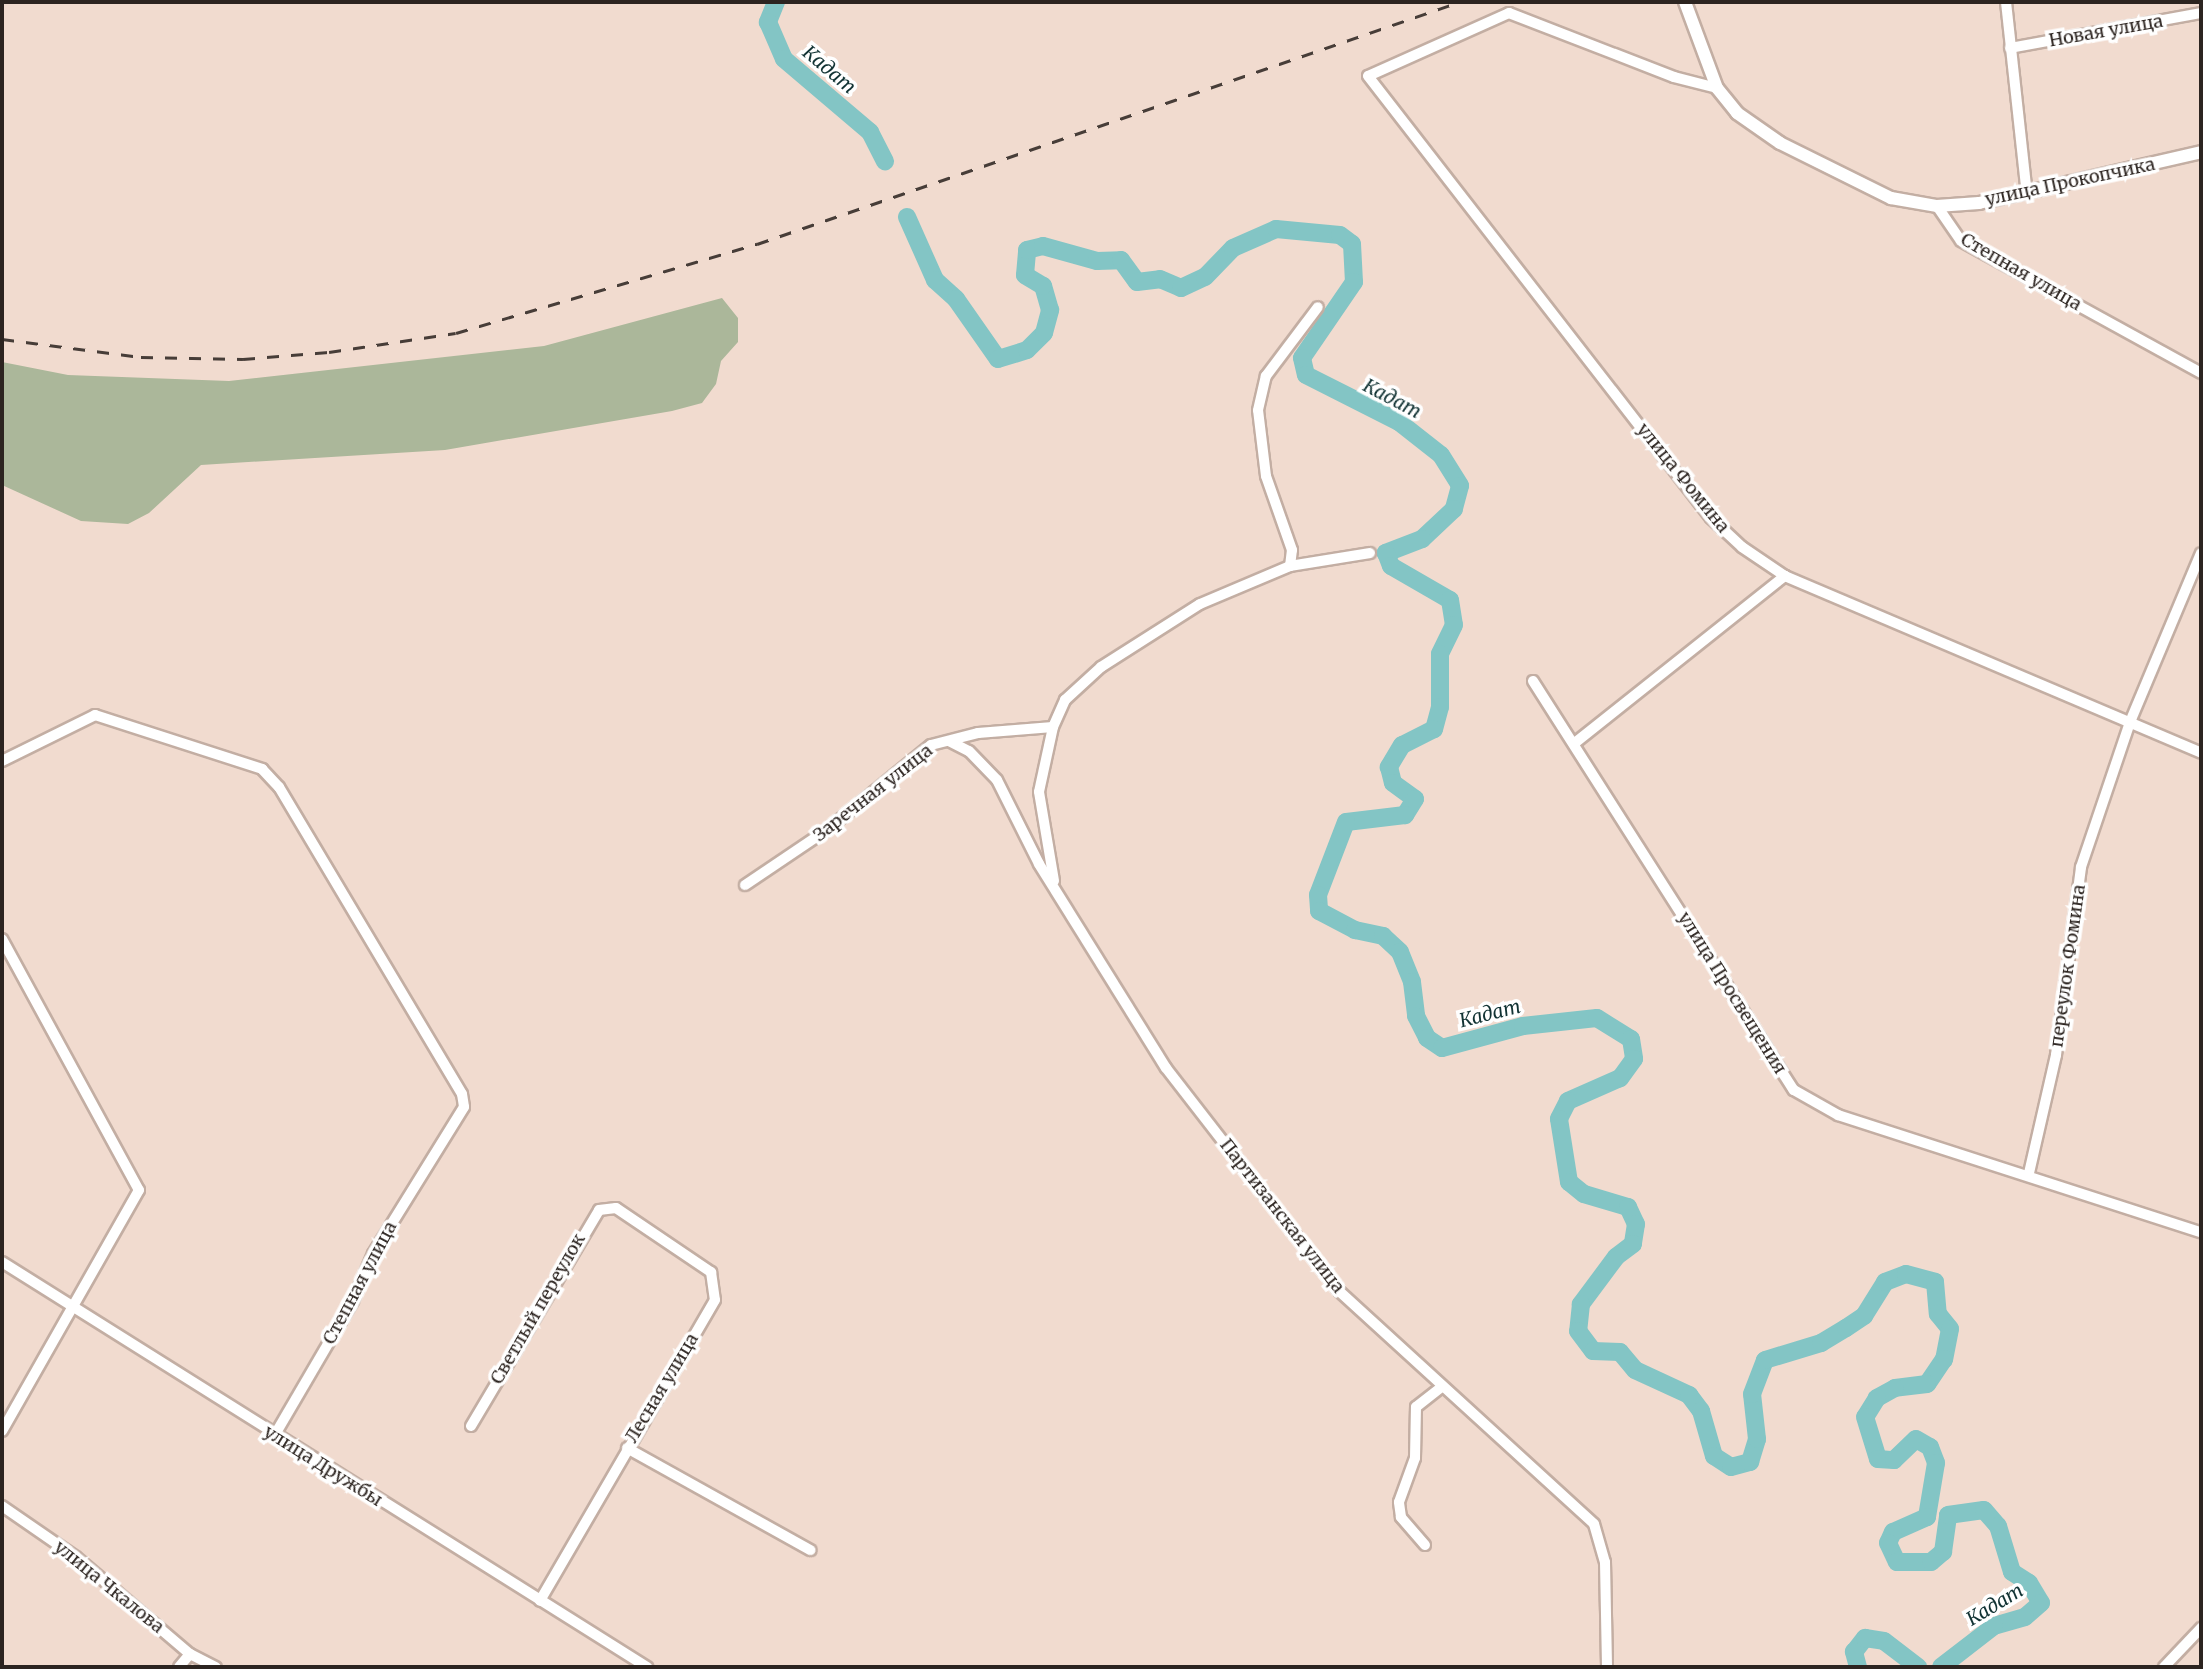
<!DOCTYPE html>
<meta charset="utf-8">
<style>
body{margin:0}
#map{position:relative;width:2203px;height:1669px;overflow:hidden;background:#f1dbcf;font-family:Merriweather,serif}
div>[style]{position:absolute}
.green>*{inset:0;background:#abb79a}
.river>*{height:18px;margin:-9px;padding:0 9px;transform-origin:9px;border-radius:9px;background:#83c5c5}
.roads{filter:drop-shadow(2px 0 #c3aea3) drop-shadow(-2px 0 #c3aea3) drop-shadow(0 2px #c3aea3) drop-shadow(0 -2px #c3aea3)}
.minor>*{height:10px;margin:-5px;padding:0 5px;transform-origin:5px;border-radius:5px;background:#fff}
.tertiary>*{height:12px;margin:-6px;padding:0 6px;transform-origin:6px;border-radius:6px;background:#fff}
.rail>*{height:2.5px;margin-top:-1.25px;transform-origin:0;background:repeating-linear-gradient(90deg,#473d38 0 12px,transparent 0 24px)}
span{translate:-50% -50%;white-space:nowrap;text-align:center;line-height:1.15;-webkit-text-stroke:7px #fff;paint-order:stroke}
.street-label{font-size:18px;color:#2c2420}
.water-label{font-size:19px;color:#123334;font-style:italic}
.frame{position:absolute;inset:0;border:4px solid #2c2420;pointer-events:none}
</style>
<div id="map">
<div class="green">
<div style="clip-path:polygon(722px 298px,738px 318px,738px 342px,721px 361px,716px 384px,702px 403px,672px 411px,445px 450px,201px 465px,149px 513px,128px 524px,81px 521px,2px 485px,2px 362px,68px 375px,229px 381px,544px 346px)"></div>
</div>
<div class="river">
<div style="left:776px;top:2px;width:22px;rotate:112deg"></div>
<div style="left:768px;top:22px;width:40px;rotate:66.6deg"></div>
<div style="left:784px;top:59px;width:113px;rotate:40.3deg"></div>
<div style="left:870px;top:132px;width:33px;rotate:63deg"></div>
<div style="left:907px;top:217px;width:69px;rotate:66deg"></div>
<div style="left:935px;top:280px;width:28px;rotate:42deg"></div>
<div style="left:956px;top:299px;width:73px;rotate:55deg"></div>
<div style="left:998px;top:359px;width:30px;rotate:-17deg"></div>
<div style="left:1027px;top:350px;width:24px;rotate:-45deg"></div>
<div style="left:1044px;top:333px;width:24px;rotate:-75deg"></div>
<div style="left:1050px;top:310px;width:25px;rotate:-106deg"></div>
<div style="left:1043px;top:286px;width:21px;rotate:-149deg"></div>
<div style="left:1025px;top:275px;width:25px;rotate:-85deg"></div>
<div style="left:1027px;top:250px;width:16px;rotate:-14deg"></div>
<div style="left:1043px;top:246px;width:56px;rotate:15.5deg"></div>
<div style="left:1097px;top:261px;width:24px;rotate:-2deg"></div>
<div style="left:1121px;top:260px;width:27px;rotate:54deg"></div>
<div style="left:1137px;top:282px;width:23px;rotate:-7deg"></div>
<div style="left:1160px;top:279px;width:23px;rotate:23deg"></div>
<div style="left:1181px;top:288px;width:26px;rotate:-25deg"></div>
<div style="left:1205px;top:277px;width:40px;rotate:-46deg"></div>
<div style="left:1233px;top:248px;width:47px;rotate:-23.8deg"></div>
<div style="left:1276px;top:229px;width:64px;rotate:5.4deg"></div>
<div style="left:1340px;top:235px;width:15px;rotate:37deg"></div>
<div style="left:1352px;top:244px;width:38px;rotate:87deg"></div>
<div style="left:1354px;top:282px;width:92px;rotate:124.4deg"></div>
<div style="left:1302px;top:358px;width:17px;rotate:77deg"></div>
<div style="left:1306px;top:375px;width:104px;rotate:26.8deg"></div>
<div style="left:1399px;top:422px;width:53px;rotate:38.2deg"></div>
<div style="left:1441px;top:455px;width:36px;rotate:58deg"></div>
<div style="left:1460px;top:486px;width:24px;rotate:105deg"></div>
<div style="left:1454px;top:509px;width:44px;rotate:136.8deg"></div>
<div style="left:1422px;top:539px;width:39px;rotate:159deg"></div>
<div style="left:1386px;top:553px;width:14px;rotate:69deg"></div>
<div style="left:1391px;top:566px;width:68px;rotate:30deg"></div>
<div style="left:1450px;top:600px;width:25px;rotate:81deg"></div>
<div style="left:1454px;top:625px;width:32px;rotate:116deg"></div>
<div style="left:1440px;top:654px;width:53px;rotate:90deg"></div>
<div style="left:1440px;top:707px;width:23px;rotate:105deg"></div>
<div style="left:1434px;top:729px;width:36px;rotate:153deg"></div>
<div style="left:1402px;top:745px;width:26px;rotate:121deg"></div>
<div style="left:1389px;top:767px;width:16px;rotate:76deg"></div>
<div style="left:1393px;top:783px;width:27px;rotate:36deg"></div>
<div style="left:1415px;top:799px;width:19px;rotate:122deg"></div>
<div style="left:1405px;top:815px;width:59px;rotate:173.2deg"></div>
<div style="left:1346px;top:822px;width:78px;rotate:111deg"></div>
<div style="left:1318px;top:895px;width:16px;rotate:86deg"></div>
<div style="left:1319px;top:911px;width:41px;rotate:27.8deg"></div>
<div style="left:1355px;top:930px;width:29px;rotate:12deg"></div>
<div style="left:1383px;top:936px;width:23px;rotate:43deg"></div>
<div style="left:1400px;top:952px;width:32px;rotate:68deg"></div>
<div style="left:1412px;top:982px;width:34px;rotate:83deg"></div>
<div style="left:1416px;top:1016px;width:25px;rotate:63deg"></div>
<div style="left:1427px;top:1038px;width:18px;rotate:34deg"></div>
<div style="left:1442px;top:1048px;width:84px;rotate:-15.2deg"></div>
<div style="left:1523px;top:1026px;width:74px;rotate:-6.2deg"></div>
<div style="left:1597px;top:1018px;width:40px;rotate:32deg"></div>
<div style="left:1631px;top:1039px;width:20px;rotate:81deg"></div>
<div style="left:1634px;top:1059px;width:24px;rotate:126deg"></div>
<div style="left:1620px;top:1078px;width:57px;rotate:156.1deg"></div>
<div style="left:1568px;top:1101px;width:20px;rotate:117deg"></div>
<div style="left:1559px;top:1119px;width:64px;rotate:81deg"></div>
<div style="left:1569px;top:1182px;width:19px;rotate:39deg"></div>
<div style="left:1584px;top:1194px;width:46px;rotate:16.5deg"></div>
<div style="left:1628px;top:1207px;width:19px;rotate:65deg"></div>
<div style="left:1636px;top:1224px;width:20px;rotate:99deg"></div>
<div style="left:1633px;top:1244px;width:21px;rotate:143deg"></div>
<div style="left:1616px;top:1257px;width:59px;rotate:126.7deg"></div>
<div style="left:1581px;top:1304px;width:27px;rotate:96deg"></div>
<div style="left:1578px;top:1331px;width:25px;rotate:53deg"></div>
<div style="left:1593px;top:1351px;width:27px;rotate:2deg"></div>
<div style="left:1620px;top:1352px;width:23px;rotate:50deg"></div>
<div style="left:1635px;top:1370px;width:60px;rotate:24.8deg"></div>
<div style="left:1689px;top:1395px;width:20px;rotate:53deg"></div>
<div style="left:1701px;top:1411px;width:47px;rotate:73.9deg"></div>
<div style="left:1714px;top:1456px;width:20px;rotate:33deg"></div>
<div style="left:1731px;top:1467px;width:20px;rotate:-15deg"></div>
<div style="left:1750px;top:1462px;width:24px;rotate:-73deg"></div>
<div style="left:1757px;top:1439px;width:45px;rotate:-96.3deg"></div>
<div style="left:1752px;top:1394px;width:36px;rotate:-69deg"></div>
<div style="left:1765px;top:1360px;width:59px;rotate:-16.9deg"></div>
<div style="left:1821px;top:1343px;width:29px;rotate:-31deg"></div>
<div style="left:1846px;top:1328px;width:22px;rotate:-34deg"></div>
<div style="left:1864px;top:1316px;width:40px;rotate:-58deg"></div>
<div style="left:1885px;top:1282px;width:22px;rotate:-21deg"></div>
<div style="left:1906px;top:1274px;width:30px;rotate:15deg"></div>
<div style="left:1935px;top:1282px;width:32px;rotate:85deg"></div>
<div style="left:1938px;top:1314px;width:19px;rotate:51deg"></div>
<div style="left:1950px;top:1329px;width:31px;rotate:101deg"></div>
<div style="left:1944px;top:1359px;width:30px;rotate:124deg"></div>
<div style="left:1927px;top:1384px;width:32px;rotate:173deg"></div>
<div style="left:1895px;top:1388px;width:21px;rotate:151deg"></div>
<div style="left:1877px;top:1398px;width:22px;rotate:122deg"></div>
<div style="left:1865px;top:1417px;width:44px;rotate:72.8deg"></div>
<div style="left:1878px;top:1459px;width:16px;rotate:4deg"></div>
<div style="left:1894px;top:1460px;width:30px;rotate:-44deg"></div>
<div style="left:1916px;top:1439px;width:16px;rotate:30deg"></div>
<div style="left:1930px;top:1447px;width:17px;rotate:69deg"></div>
<div style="left:1936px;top:1463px;width:55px;rotate:99.5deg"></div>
<div style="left:1927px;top:1517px;width:37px;rotate:156deg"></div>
<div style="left:1893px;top:1532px;width:12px;rotate:114deg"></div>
<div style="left:1888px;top:1543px;width:21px;rotate:65deg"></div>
<div style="left:1897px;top:1562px;width:34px"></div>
<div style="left:1931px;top:1562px;width:16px;rotate:-40deg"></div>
<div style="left:1943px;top:1552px;width:37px;rotate:-82deg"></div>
<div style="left:1948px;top:1515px;width:36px;rotate:-8deg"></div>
<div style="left:1984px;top:1510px;width:21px;rotate:49deg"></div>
<div style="left:1998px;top:1526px;width:48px;rotate:73.1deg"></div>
<div style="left:2012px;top:1572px;width:20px;rotate:33deg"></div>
<div style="left:2029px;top:1583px;width:23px;rotate:59deg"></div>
<div style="left:2041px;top:1603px;width:21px;rotate:139deg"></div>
<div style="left:2025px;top:1617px;width:32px;rotate:164deg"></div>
<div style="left:1994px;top:1626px;width:67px;rotate:142.3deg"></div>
<div style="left:1858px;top:1667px;width:16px;rotate:-105deg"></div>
<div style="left:1854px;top:1652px;width:18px;rotate:-52deg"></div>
<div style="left:1865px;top:1638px;width:19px;rotate:9deg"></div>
<div style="left:1884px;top:1641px;width:43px;rotate:37.4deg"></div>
</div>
<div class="roads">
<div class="minor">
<div style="left:2006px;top:2px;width:193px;rotate:83.8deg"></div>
<div style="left:2010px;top:48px;width:194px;rotate:-10.4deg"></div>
<div style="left:1717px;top:88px;width:44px;rotate:-165.7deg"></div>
<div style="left:1674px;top:77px;width:177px;rotate:-158.8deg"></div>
<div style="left:1509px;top:13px;width:154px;rotate:155.9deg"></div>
<div style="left:1368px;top:76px;width:559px;rotate:52.19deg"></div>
<div style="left:1711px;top:518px;width:42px;rotate:43.1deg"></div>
<div style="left:1742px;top:547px;width:52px;rotate:34deg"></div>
<div style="left:1785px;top:576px;width:452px;rotate:23deg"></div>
<div style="left:1937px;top:206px;width:42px;rotate:55.6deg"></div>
<div style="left:1961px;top:241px;width:274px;rotate:28.8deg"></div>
<div style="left:1290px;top:566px;width:81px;rotate:-9.2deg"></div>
<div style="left:1533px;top:681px;width:485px;rotate:57.5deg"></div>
<div style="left:1794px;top:1090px;width:51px;rotate:29.6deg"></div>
<div style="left:1838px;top:1115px;width:381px;rotate:17.9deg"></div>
<div style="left:1053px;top:727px;width:66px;rotate:102.2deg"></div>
<div style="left:1039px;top:792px;width:90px;rotate:80.4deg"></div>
<div style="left:949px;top:741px;width:22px;rotate:27deg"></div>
<div style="left:969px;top:751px;width:40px;rotate:46deg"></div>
<div style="left:997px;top:780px;width:94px;rotate:63.4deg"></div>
<div style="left:1039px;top:864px;width:240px;rotate:58.1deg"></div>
<div style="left:1166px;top:1068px;width:282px;rotate:52.2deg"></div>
<div style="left:1339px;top:1291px;width:345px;rotate:42.4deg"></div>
<div style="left:1594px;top:1524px;width:40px;rotate:74deg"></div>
<div style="left:1605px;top:1562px;width:105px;rotate:88.9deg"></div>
<div style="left:1576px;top:742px;width:267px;rotate:-38.5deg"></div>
<div style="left:2px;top:761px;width:104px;rotate:-26.3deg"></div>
<div style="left:95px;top:715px;width:176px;rotate:17.9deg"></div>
<div style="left:262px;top:769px;width:25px;rotate:47deg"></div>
<div style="left:279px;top:787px;width:357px;rotate:59.2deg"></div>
<div style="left:462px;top:1094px;width:13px;rotate:81deg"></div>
<div style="left:464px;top:1107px;width:173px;rotate:121.8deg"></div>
<div style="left:373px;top:1254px;width:51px;rotate:113.1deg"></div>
<div style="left:353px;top:1301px;width:156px;rotate:120.3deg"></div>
<div style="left:745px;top:885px;width:100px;rotate:-34deg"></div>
<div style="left:828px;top:829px;width:133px;rotate:-39.2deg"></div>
<div style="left:931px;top:745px;width:49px;rotate:-14.3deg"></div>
<div style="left:978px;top:733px;width:75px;rotate:-4.6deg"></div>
<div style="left:1053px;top:727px;width:30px;rotate:-66deg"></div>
<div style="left:1065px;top:700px;width:49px;rotate:-42.5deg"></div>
<div style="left:1101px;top:667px;width:117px;rotate:-32.5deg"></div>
<div style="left:1200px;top:604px;width:98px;rotate:-22.9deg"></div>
<div style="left:1290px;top:566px;width:16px;rotate:-83deg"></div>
<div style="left:1292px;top:550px;width:78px;rotate:-109.4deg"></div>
<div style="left:1266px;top:476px;width:66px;rotate:-96.9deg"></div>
<div style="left:1258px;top:410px;width:35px;rotate:-77deg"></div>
<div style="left:1266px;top:376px;width:86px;rotate:-53deg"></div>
<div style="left:2px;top:939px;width:286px;rotate:61.4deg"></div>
<div style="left:139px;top:1190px;width:277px;rotate:119.6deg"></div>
<div style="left:2029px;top:1173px;width:121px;rotate:-77.1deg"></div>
<div style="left:2056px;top:1055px;width:190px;rotate:-82.4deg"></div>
<div style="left:2081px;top:867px;width:153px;rotate:-71.3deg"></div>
<div style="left:2130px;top:722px;width:183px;rotate:-67.2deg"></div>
<div style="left:2px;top:1262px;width:762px;rotate:32.12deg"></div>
<div style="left:471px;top:1426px;width:251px;rotate:-59.3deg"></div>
<div style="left:599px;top:1210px;width:17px;rotate:-7deg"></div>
<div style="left:616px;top:1208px;width:115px;rotate:34deg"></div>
<div style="left:711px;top:1272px;width:28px;rotate:82deg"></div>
<div style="left:715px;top:1300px;width:348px;rotate:120.2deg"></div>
<div style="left:627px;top:1448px;width:210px;rotate:29.1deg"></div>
<div style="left:2px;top:1506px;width:90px;rotate:34.6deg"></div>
<div style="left:76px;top:1557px;width:150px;rotate:40.4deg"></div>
<div style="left:190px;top:1654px;width:29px;rotate:27deg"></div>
<div style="left:1425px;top:1545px;width:37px;rotate:-131deg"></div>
<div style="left:1401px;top:1517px;width:15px;rotate:-98deg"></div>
<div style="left:1399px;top:1502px;width:47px;rotate:-70deg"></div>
<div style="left:1415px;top:1458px;width:51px;rotate:-88.9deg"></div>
<div style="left:1416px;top:1407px;width:31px;rotate:-38deg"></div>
<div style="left:179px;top:1667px;width:17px;rotate:-50deg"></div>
<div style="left:2164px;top:1667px;width:54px;rotate:-46.5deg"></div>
</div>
<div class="tertiary">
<div style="left:1685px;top:2px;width:92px;rotate:69.6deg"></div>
<div style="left:1717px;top:88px;width:32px;rotate:51deg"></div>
<div style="left:1737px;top:113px;width:52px;rotate:34.9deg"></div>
<div style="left:1780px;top:143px;width:124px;rotate:26.4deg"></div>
<div style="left:1891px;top:198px;width:47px;rotate:9.9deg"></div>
<div style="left:1937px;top:206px;width:42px;rotate:-4.1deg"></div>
<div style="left:1979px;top:203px;width:228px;rotate:-12.9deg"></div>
</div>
</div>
<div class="rail">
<div style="left:2px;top:339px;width:140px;rotate:7.4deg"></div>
<div style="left:141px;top:357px;width:102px;rotate:1.1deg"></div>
<div style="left:243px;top:359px;width:86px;rotate:-4.7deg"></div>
<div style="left:329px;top:352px;width:128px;rotate:-8.5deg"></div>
<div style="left:456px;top:333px;width:314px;rotate:-16.5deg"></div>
<div style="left:757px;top:244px;width:743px;rotate:-19.02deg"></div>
</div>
<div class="street-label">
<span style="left:2106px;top:31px;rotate:-10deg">Новая улица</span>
<span style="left:2070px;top:182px;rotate:-12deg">улица Прокопчика</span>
<span style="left:2021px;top:272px;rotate:30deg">Степная улица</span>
<span style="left:1683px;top:478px;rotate:51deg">улица Фомина</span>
<span style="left:873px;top:793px;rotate:-38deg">Заречная улица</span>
<span style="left:2068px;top:966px;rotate:-82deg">переулок Фомина</span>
<span style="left:1732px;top:993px;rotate:58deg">улица Просвещения</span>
<span style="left:1282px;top:1216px;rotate:52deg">Партизанская улица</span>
<span style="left:360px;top:1283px;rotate:-62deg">Степная улица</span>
<span style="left:538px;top:1309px;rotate:-60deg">Светлый переулок</span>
<span style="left:662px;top:1388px;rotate:-59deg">Лесная улица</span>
<span style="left:323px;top:1466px;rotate:32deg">улица Дружбы</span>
<span style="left:109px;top:1587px;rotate:39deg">улица Чкалова</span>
</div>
<div class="water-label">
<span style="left:829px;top:70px;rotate:40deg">Кадат</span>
<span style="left:1392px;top:399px;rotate:28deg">Кадат</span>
<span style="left:1490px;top:1014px;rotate:-14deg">Кадат</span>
<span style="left:1995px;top:1605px;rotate:-31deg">Кадат</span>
</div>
<div class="frame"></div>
</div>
